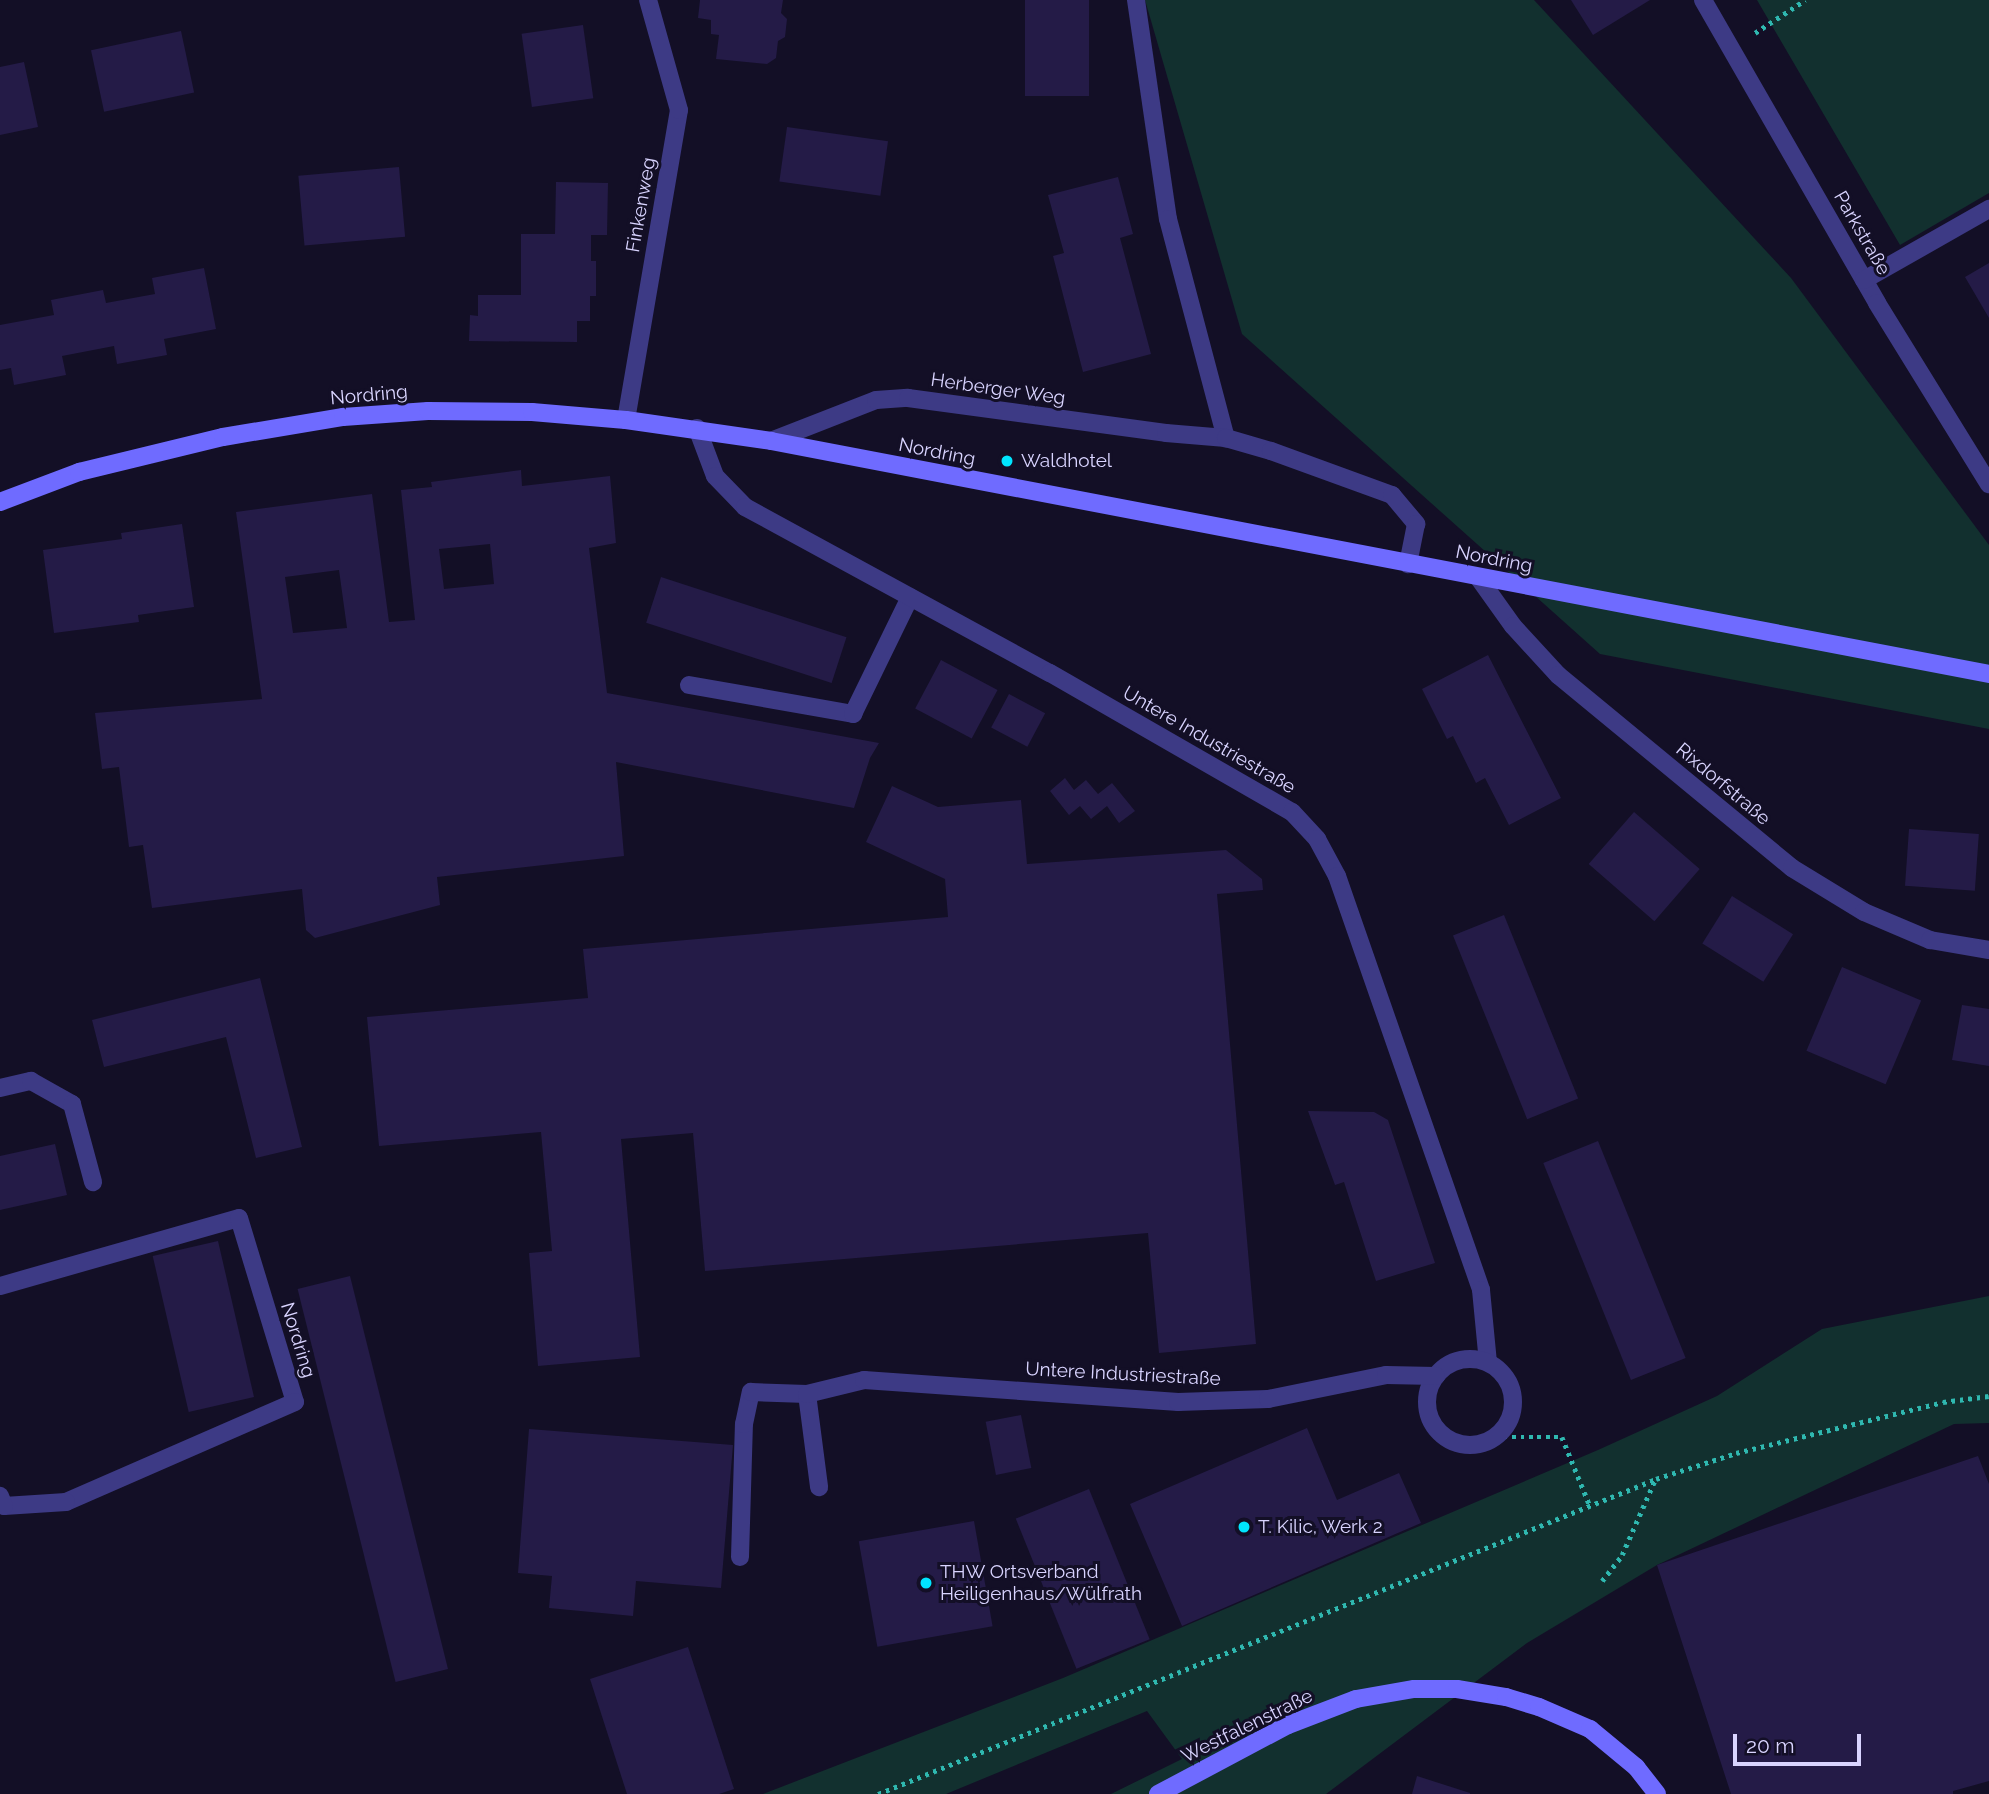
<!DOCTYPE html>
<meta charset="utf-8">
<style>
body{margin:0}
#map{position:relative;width:1989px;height:1794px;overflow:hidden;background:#130f26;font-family:Raleway,sans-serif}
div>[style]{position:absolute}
.green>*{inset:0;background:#12302f}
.building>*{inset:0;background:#241b47;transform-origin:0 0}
.path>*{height:4.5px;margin-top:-2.25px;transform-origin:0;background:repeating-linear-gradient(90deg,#2fb8b0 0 3.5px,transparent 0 8.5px)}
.lane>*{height:18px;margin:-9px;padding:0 9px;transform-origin:9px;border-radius:9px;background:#3d3a85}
.street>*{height:18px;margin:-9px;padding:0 9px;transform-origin:9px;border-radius:9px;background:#3d3a85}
.street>.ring{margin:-9px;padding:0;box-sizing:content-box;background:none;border:18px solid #3d3a85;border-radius:50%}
.secondary>*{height:18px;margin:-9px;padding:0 9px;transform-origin:9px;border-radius:9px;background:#6f6bff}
.dots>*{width:19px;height:19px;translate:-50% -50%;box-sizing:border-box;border:4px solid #130f26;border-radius:50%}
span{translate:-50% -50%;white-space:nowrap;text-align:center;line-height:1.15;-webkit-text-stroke:6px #130f26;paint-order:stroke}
.street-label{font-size:19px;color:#d9d4ff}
.poi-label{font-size:19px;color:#d9d4ff}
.left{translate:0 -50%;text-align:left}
.scale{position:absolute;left:1733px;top:1734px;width:128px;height:32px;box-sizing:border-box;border:4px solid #d9d4ff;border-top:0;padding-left:9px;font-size:21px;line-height:24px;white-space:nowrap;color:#d9d4ff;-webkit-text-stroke:5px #130f26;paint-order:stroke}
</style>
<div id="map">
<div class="green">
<div style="clip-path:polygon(1145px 0,1534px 0,1791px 278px,1989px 545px,1989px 729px,1600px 654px,1242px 334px)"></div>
<div style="clip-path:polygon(1757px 0,1989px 0,1989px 193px,1900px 245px)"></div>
<div style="clip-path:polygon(1989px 1296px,1989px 1423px,1954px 1424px,1657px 1565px,1527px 1643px,1326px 1794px,1111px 1794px,1182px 1759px,1147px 1711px,946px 1794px,763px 1794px,1063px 1678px,1598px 1450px,1717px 1396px,1822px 1329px)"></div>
</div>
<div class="building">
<div style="clip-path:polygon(700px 0,783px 0,781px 13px,787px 19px,785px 37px,778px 41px,776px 58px,767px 64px,716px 59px,719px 35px,711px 34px,711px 20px,698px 18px)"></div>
<div style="left:1025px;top:0;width:64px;height:96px"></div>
<div style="clip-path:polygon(1571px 0,1650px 0,1593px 35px)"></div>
<div style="left:583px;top:25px;width:74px;height:62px;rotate:82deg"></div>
<div style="left:181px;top:31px;width:63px;height:92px;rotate:78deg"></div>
<div style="clip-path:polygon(24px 62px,38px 127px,0 135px,0 67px)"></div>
<div style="left:787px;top:127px;width:102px;height:55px;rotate:8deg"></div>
<div style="left:399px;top:167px;width:70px;height:101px;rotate:85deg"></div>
<div style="clip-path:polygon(1118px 177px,1133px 234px,1120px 238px,1151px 354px,1083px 372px,1053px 256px,1064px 253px,1048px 195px)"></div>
<div style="clip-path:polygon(556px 182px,608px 183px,607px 235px,591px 235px,591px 261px,596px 261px,596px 296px,590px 296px,590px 321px,577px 321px,577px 342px,469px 341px,470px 315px,478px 316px,478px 295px,521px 295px,521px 234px,555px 234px)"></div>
<div style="clip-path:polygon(1989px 263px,1989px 318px,1965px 277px)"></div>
<div style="clip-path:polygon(204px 268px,216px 329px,164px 339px,167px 355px,117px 364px,114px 346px,62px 356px,66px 375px,14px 385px,11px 368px,0 370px,0 325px,54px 315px,51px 300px,103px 290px,106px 303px,155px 294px,152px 278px)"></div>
<div style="clip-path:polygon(evenodd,521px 470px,522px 486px,610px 476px,616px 543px,589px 548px,607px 693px,879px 743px,870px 758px,854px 808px,616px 762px,624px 856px,437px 877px,440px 905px,315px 938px,306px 930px,302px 889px,152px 908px,143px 845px,129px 847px,119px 767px,102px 769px,95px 713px,262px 699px,236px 512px,372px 494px,389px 622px,415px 620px,401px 490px,432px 487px,431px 482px,521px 470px,490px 544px,494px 584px,444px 589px,439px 549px,490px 544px,521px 470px,339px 570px,347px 628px,293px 633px,285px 577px,339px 570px)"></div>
<div style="clip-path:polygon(182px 524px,194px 607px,138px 615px,139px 622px,54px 633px,43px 550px,122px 539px,121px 533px)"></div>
<div style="left:661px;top:577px;width:195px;height:48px;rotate:18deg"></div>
<div style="clip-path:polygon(1488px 655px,1561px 798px,1509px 825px,1485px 778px,1476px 783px,1453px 736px,1447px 739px,1422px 689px)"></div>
<div style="left:941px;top:660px;width:64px;height:55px;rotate:28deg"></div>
<div style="left:1009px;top:694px;width:41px;height:38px;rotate:28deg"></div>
<div style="clip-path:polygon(1065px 778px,1074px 790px,1086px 780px,1098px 794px,1112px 783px,1135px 811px,1119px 823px,1107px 806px,1091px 819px,1080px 806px,1069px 815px,1050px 791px)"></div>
<div style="clip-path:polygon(892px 786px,938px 807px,1021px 800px,1027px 864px,1226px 850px,1262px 879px,1263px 890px,1217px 894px,1256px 1344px,1159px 1353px,1148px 1233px,705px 1271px,693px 1133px,621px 1139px,640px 1357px,538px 1366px,529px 1253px,552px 1251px,541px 1132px,379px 1146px,367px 1017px,588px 998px,583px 949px,948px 917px,945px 879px,866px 842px)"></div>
<div style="left:1634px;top:812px;width:87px;height:69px;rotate:41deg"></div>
<div style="left:1909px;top:829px;width:70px;height:57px;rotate:4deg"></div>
<div style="left:1732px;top:896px;width:72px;height:56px;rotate:32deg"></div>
<div style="left:1504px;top:915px;width:198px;height:55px;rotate:68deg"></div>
<div style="left:1842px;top:967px;width:86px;height:91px;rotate:23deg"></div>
<div style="clip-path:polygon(260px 978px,302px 1147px,256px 1158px,226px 1037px,104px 1067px,92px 1020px)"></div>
<div style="clip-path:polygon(1962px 1005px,1989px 1009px,1989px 1066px,1952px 1060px)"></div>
<div style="clip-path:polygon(1308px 1111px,1374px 1112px,1388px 1120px,1435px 1263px,1376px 1281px,1344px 1182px,1335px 1185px)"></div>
<div style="left:1598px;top:1141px;width:234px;height:59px;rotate:68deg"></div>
<div style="clip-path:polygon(55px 1144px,67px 1195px,0 1210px,0 1156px)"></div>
<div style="left:218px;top:1241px;width:160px;height:67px;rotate:77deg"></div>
<div style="left:350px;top:1276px;width:405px;height:54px;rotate:76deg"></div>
<div style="left:1021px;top:1415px;width:54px;height:36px;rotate:79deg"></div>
<div style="clip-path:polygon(1307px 1428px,1337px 1500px,1399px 1473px,1421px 1523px,1182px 1626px,1130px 1504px)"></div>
<div style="clip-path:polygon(529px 1429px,733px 1445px,721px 1588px,636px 1581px,633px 1616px,549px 1608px,552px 1576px,518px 1573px)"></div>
<div style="clip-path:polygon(1978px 1456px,1989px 1484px,1989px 1781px,1953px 1791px,1953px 1794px,1731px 1794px,1657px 1565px)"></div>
<div style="left:1089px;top:1489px;width:162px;height:79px;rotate:68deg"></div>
<div style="left:974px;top:1521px;width:107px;height:117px;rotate:80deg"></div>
<div style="clip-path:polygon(688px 1647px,734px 1789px,719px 1794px,627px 1794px,590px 1679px)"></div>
<div style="clip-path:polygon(1417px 1776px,1470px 1793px,1470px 1794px,1412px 1794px)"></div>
</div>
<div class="path">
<div style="left:1755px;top:33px;width:60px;rotate:-33.4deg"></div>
<div style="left:1495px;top:1437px;width:67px"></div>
<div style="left:1562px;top:1437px;width:74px;rotate:67.9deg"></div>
<div style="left:1602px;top:1581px;width:33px;rotate:-52deg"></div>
<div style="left:1622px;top:1555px;width:82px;rotate:-66.3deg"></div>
<div style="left:878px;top:1794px;width:839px;rotate:-22.04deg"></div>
<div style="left:1656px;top:1479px;width:84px;rotate:-18deg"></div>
<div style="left:1736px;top:1453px;width:213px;rotate:-13.8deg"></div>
<div style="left:1943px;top:1402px;width:46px;rotate:-7.4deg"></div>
</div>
<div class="lane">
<div style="left:689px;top:685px;width:167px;rotate:10deg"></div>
<div style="left:853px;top:714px;width:130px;rotate:-64deg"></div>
<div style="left:0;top:1088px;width:32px;rotate:-13deg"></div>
<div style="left:31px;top:1081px;width:47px;rotate:29.3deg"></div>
<div style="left:72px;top:1104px;width:81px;rotate:74.9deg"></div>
<div style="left:0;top:1286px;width:248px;rotate:-15.9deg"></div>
<div style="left:239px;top:1218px;width:192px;rotate:73.1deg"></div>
<div style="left:295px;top:1402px;width:250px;rotate:156.4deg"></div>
<div style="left:66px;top:1502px;width:62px;rotate:176.3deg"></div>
<div style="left:4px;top:1506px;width:11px;rotate:-112deg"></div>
<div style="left:740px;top:1557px;width:133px;rotate:-88.3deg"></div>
<div style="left:744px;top:1424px;width:33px;rotate:-78deg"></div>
<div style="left:751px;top:1392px;width:56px;rotate:2deg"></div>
<div style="left:807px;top:1394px;width:94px;rotate:82.6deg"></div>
</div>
<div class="street">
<div style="left:1136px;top:0;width:221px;rotate:81.7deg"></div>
<div style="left:1168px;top:219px;width:227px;rotate:75.2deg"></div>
<div style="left:1703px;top:0;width:349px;rotate:60.1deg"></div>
<div style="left:1877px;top:303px;width:213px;rotate:58.3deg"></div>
<div style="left:1864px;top:280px;width:144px;rotate:-29.6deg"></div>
<div style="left:626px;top:420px;width:314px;rotate:-80.3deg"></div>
<div style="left:679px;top:110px;width:114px;rotate:-105.7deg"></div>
<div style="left:697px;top:428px;width:51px;rotate:69.4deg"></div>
<div style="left:715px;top:476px;width:43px;rotate:45.9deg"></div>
<div style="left:745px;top:507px;width:347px;rotate:28.6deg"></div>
<div style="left:1050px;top:673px;width:279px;rotate:29.9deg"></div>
<div style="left:1292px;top:812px;width:37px;rotate:47deg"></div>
<div style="left:1317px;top:839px;width:42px;rotate:61.6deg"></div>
<div style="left:1337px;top:876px;width:438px;rotate:70.8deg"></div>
<div style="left:1481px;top:1290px;width:73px;rotate:84.5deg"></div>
<div style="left:771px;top:441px;width:113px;rotate:-21.3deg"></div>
<div style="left:876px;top:400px;width:32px;rotate:-4deg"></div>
<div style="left:908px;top:398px;width:260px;rotate:7.7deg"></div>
<div style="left:1166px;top:433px;width:60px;rotate:4.8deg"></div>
<div style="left:1226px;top:438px;width:47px;rotate:16.1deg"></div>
<div style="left:1271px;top:451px;width:129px;rotate:20deg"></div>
<div style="left:1392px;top:495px;width:38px;rotate:50deg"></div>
<div style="left:1416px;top:524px;width:41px;rotate:101.3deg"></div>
<div style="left:1478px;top:577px;width:60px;rotate:54.5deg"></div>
<div style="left:1513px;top:626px;width:67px;rotate:47.4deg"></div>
<div style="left:1558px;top:675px;width:303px;rotate:39.5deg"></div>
<div style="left:1792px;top:868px;width:84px;rotate:31.4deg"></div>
<div style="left:1864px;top:912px;width:72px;rotate:23deg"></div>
<div style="left:1930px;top:940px;width:60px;rotate:9.6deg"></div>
<div class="ring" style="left:1427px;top:1359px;width:68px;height:68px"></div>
<div style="left:807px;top:1394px;width:59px;rotate:-13.8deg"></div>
<div style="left:864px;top:1380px;width:315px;rotate:4deg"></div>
<div style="left:1178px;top:1402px;width:90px;rotate:-1.9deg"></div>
<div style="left:1268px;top:1399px;width:120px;rotate:-11.5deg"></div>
<div style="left:1386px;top:1375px;width:50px;rotate:1.1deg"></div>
</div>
<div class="secondary">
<div style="left:0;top:502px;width:85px;rotate:-20.8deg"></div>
<div style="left:79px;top:472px;width:148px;rotate:-13.7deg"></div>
<div style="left:223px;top:437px;width:122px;rotate:-9.5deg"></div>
<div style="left:343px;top:417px;width:85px;rotate:-4deg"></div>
<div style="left:428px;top:411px;width:104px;rotate:0.6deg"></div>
<div style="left:532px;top:412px;width:94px;rotate:4.9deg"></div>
<div style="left:626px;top:420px;width:147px;rotate:8.2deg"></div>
<div style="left:771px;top:441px;width:1240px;rotate:10.83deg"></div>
<div style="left:1158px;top:1794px;width:147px;rotate:-28deg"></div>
<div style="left:1288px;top:1725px;width:73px;rotate:-20.9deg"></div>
<div style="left:1356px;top:1699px;width:59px;rotate:-9.8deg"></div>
<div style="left:1414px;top:1689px;width:43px"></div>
<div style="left:1457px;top:1689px;width:50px;rotate:9.3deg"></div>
<div style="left:1506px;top:1697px;width:34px;rotate:17deg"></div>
<div style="left:1539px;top:1707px;width:56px;rotate:23.3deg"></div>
<div style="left:1590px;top:1729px;width:60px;rotate:39.6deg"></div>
<div style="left:1636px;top:1767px;width:34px;rotate:52deg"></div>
</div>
<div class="dots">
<div style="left:1007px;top:461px;background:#00e5ff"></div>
<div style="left:1244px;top:1527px;background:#00e5ff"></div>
<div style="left:926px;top:1583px;background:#00e5ff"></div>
</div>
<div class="street-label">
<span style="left:641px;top:205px;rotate:-80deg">Finkenweg</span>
<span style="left:1862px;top:233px;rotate:60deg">Parkstraße</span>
<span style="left:998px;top:389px;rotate:8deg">Herberger Weg</span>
<span style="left:369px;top:395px;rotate:-5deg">Nordring</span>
<span style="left:937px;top:452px;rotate:11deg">Nordring</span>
<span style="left:1494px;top:559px;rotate:11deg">Nordring</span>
<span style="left:1209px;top:740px;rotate:30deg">Untere Industriestraße</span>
<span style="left:1723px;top:784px;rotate:40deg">Rixdorfstraße</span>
<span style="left:298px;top:1340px;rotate:73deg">Nordring</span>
<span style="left:1123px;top:1374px;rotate:3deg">Untere Industriestraße</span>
<span style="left:1247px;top:1726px;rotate:-26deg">Westfalenstraße</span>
</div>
<div class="poi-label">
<span class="left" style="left:1021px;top:461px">Waldhotel</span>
<span class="left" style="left:1258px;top:1527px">T. Kilic, Werk 2</span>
<span class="left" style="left:940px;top:1583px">THW Ortsverband<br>Heiligenhaus/Wülfrath</span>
</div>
<div class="scale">20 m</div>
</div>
